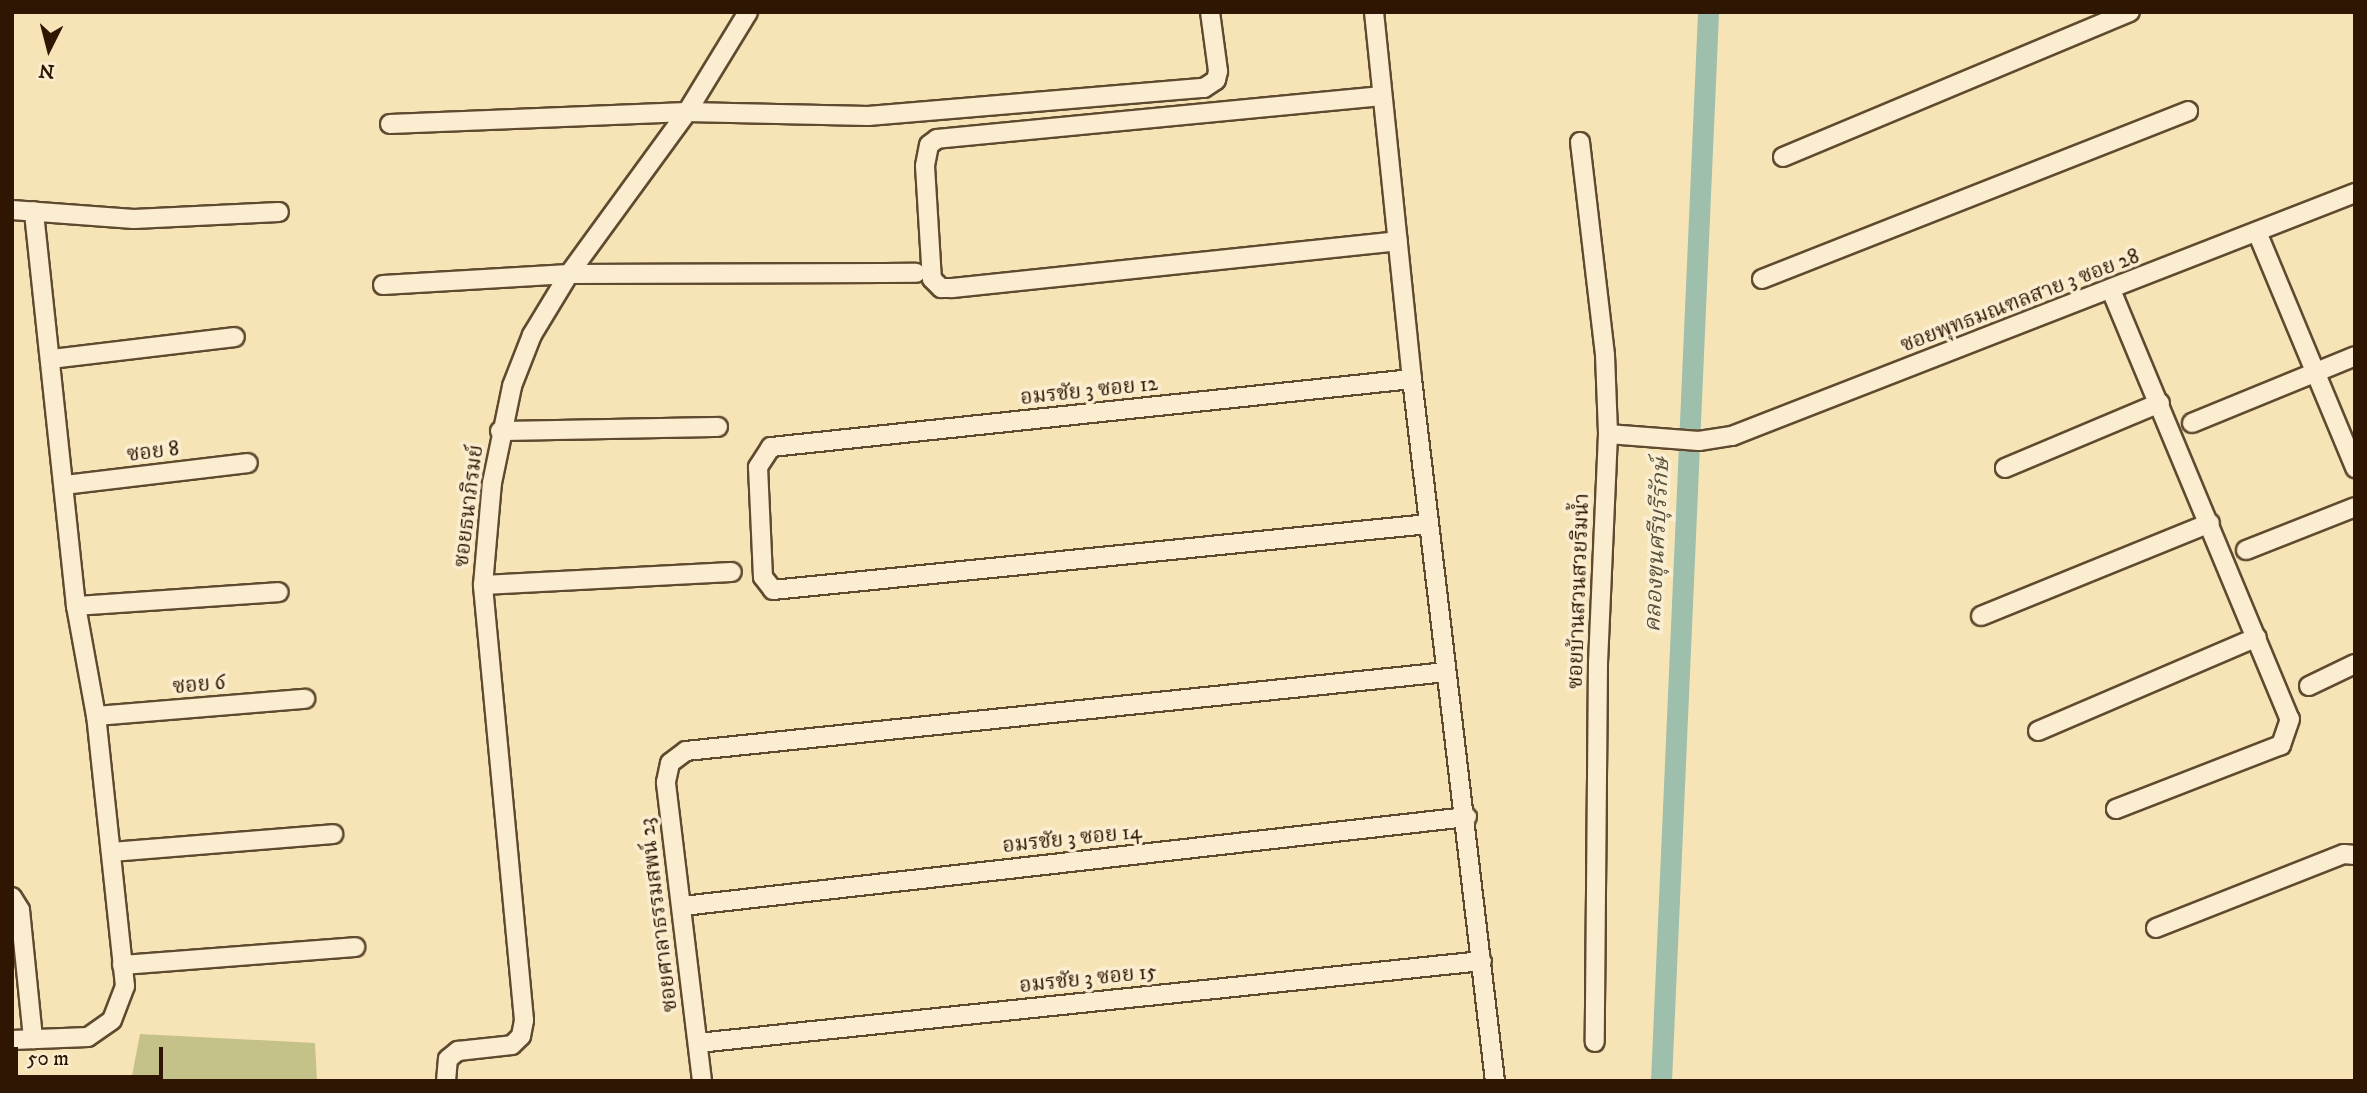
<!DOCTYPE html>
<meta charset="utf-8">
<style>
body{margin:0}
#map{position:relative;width:2367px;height:1093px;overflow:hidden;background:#f7e4b6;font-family:"IM FELL DW Pica","Noto Serif Thai",serif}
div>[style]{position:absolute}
.green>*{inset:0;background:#c4c289}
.canal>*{height:21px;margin:-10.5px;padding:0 10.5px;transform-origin:10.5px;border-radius:10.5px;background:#9dbfab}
.roads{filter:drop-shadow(2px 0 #604a2f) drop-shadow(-2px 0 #604a2f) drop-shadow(0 2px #604a2f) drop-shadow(0 -2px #604a2f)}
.minor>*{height:18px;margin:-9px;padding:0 9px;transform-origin:9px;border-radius:9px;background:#faedd0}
span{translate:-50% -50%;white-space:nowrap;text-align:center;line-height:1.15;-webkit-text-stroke:7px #faedd0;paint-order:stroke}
.street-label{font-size:21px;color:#2e1602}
.water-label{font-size:23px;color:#55513d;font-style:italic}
.frame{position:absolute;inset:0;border:14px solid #2e1602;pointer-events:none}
.north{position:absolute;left:14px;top:14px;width:70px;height:70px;-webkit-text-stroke:5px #faedd0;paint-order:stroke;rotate:186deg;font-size:19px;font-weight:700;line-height:28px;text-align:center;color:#2e1602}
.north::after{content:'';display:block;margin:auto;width:24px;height:32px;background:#2e1602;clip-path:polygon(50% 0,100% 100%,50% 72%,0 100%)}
.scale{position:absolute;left:14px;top:1047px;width:149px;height:32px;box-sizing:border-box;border:4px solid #2e1602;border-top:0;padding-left:9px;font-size:21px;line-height:24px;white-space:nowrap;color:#2e1602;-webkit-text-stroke:5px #faedd0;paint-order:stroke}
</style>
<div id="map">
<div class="green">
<div style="clip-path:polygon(140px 1034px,315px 1043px,317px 1081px,131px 1081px)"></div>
</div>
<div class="canal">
<div style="left:1661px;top:1081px;width:1070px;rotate:-87.48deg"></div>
</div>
<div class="roads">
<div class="minor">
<div style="left:1374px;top:12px;width:369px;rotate:84.1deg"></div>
<div style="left:1412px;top:379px;width:707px;rotate:83.26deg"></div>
<div style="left:1382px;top:96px;width:447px;rotate:174.5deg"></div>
<div style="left:937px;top:139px;width:10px;rotate:143deg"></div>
<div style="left:929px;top:145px;width:21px;rotate:101deg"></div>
<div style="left:925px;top:166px;width:113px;rotate:86.5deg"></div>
<div style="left:932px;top:279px;width:13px;rotate:45deg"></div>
<div style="left:941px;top:288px;width:11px"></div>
<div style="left:952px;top:288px;width:448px;rotate:-6deg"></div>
<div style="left:390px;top:124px;width:297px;rotate:-2.3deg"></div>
<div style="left:687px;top:112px;width:181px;rotate:1.3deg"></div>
<div style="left:868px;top:116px;width:337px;rotate:-4.8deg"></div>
<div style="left:1204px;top:88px;width:14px;rotate:-34deg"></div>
<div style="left:1216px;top:80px;width:9px;rotate:-77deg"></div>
<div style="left:1218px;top:71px;width:60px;rotate:-97.7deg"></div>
<div style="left:1580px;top:142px;width:214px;rotate:83.3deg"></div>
<div style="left:1605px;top:355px;width:79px;rotate:87.8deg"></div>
<div style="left:1608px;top:434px;width:228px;rotate:92.5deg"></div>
<div style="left:1598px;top:662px;width:380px;rotate:90.5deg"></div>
<div style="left:1783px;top:157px;width:376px;rotate:-22.7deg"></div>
<div style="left:12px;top:210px;width:122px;rotate:4.2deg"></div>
<div style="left:134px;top:219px;width:145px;rotate:-2.8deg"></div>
<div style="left:2257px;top:232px;width:256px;rotate:67.4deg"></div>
<div style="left:1762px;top:279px;width:458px;rotate:-21.5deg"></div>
<div style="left:383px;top:285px;width:186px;rotate:-3.4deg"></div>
<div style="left:569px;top:274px;width:347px;rotate:-0.2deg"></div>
<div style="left:2111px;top:290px;width:465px;rotate:67.4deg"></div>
<div style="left:2290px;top:719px;width:28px;rotate:109deg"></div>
<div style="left:2281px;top:745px;width:177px;rotate:158.8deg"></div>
<div style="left:51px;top:359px;width:185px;rotate:-6.8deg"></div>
<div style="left:1412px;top:379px;width:645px;rotate:173.94deg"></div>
<div style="left:771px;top:447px;width:24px;rotate:123deg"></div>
<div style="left:758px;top:467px;width:110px;rotate:87.4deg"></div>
<div style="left:763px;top:577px;width:16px;rotate:52deg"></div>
<div style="left:773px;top:590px;width:659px;rotate:-5.75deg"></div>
<div style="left:2192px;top:423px;width:176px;rotate:-22.3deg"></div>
<div style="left:500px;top:431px;width:218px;rotate:-1.1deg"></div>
<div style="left:1608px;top:434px;width:91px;rotate:4.4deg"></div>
<div style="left:1699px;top:441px;width:33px;rotate:-9deg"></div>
<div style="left:1732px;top:436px;width:669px;rotate:-21.31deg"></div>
<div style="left:2005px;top:468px;width:168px;rotate:-22.8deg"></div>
<div style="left:64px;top:485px;width:185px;rotate:-6.8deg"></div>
<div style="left:2246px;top:550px;width:117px;rotate:-21.5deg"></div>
<div style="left:483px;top:585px;width:249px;rotate:-3deg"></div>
<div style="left:76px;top:606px;width:203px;rotate:-3.9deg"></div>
<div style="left:1981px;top:616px;width:247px;rotate:-22.1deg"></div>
<div style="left:2309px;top:686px;width:51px;rotate:-25.6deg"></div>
<div style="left:96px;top:716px;width:210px;rotate:-4.7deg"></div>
<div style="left:2038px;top:731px;width:238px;rotate:-23.2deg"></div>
<div style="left:111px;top:852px;width:223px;rotate:-4.6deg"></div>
<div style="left:12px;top:897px;width:15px;rotate:58deg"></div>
<div style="left:20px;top:910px;width:130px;rotate:84.2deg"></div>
<div style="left:683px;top:906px;width:789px;rotate:-6.48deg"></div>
<div style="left:2156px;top:928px;width:202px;rotate:-21.5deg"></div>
<div style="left:2344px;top:854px;width:11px;rotate:5deg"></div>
<div style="left:122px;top:965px;width:234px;rotate:-4.4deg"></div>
<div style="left:12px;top:1040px;width:76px;rotate:-2.3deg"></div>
<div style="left:88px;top:1037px;width:29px;rotate:-35deg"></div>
<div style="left:112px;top:1020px;width:36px;rotate:-69deg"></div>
<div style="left:125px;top:986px;width:272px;rotate:-96.1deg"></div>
<div style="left:96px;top:716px;width:112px;rotate:-100.3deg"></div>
<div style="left:76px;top:606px;width:397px;rotate:-96.1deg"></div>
<div style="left:698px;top:1043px;width:788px;rotate:-5.97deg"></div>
<div style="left:446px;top:1081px;width:22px;rotate:-85deg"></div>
<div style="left:448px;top:1059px;width:13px;rotate:-39deg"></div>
<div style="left:458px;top:1051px;width:54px;rotate:-6.3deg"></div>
<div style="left:512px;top:1045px;width:13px;rotate:-45deg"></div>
<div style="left:521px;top:1036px;width:16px;rotate:-79deg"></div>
<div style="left:524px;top:1020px;width:437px;rotate:-95.4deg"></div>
<div style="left:483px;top:585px;width:102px;rotate:-85deg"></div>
<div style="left:492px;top:483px;width:99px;rotate:-78.3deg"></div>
<div style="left:512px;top:386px;width:55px;rotate:-68.6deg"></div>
<div style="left:532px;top:335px;width:71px;rotate:-58.8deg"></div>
<div style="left:569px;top:274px;width:200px;rotate:-53.9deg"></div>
<div style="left:687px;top:112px;width:117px;rotate:-58.6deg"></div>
<div style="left:702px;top:1081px;width:301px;rotate:-96.9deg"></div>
<div style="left:666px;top:782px;width:19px;rotate:-78deg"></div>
<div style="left:670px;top:763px;width:20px;rotate:-37deg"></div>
<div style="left:686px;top:751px;width:764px;rotate:-5.93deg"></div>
</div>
</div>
<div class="street-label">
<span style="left:2020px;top:301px;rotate:-21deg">ซอยพุทธมณฑลสาย 3 ซอย 28</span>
<span style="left:1089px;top:391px;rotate:-6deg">อมรชัย 3 ซอย 12</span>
<span style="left:153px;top:452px;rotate:-7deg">ซอย 8</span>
<span style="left:469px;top:506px;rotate:-83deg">ซอยธนาภิรมย์</span>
<span style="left:1579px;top:591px;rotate:-88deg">ซอยบ้านสวนสวยริมน้ำ</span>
<span style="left:199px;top:685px;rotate:-5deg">ซอย 6</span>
<span style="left:1072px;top:839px;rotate:-6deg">อมรชัย 3 ซอย 14</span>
<span style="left:659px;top:915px;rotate:-97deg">ซอยศาลาธรรมสพน์ 23</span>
<span style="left:1088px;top:979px;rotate:-6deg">อมรชัย 3 ซอย 15</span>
</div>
<div class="water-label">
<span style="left:1658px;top:545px;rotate:-87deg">คลองขุนศรีบุรีรักษ์</span>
</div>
<div class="frame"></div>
<div class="north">N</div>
<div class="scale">50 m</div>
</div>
